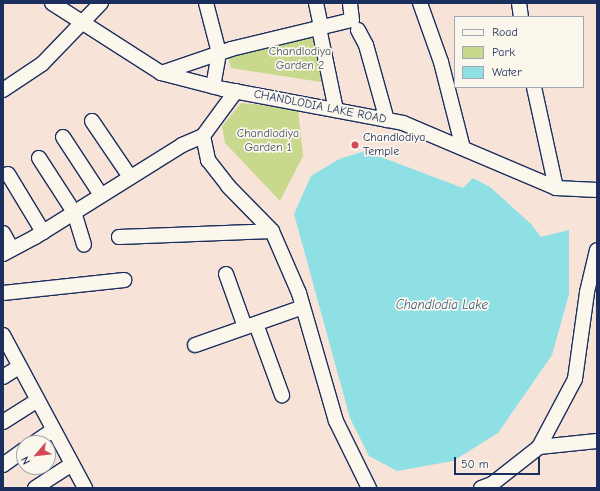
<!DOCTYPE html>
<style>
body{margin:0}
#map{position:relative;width:600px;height:491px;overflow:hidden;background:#f8e3d8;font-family:"Comic Neue",sans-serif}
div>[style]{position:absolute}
.green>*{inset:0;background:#c8d98d}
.water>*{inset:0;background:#8ee0e5}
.roads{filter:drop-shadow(1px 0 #1b2f5e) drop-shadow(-1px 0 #1b2f5e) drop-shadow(0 1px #1b2f5e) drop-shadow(0 -1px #1b2f5e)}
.minor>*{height:14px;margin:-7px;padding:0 7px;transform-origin:7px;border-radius:7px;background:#fbf7ec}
.dots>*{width:11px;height:11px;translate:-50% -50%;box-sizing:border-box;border:2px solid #fbf7ec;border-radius:50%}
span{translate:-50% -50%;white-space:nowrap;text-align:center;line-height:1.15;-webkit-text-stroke:3.5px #fbf7ec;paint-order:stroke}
.park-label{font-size:12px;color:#465a6a}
.street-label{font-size:12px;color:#1b2f5e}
.poi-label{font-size:12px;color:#1b2f5e}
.left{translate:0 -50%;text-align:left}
.water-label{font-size:13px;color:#385b80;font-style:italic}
.frame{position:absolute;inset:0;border:4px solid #1b2f5e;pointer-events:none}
.legend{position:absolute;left:454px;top:16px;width:130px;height:72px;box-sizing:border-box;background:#fbf7ec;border:1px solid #a1a7b3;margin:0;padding:5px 7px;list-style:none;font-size:12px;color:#1b2f5e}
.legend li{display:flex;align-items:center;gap:8px;height:20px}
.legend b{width:20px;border:1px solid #a1a7b3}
.north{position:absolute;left:16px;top:435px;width:40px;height:40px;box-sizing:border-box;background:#fbf7ec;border:1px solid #a1a7b3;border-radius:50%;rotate:242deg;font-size:11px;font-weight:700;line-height:16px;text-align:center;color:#1b2f5e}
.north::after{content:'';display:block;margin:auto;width:14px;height:18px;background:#d1495b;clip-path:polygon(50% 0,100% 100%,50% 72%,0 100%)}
.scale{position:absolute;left:454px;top:457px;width:86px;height:18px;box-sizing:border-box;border:2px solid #1b2f5e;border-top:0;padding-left:5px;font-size:12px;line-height:14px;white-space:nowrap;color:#1b2f5e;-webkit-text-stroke:3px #fbf7ec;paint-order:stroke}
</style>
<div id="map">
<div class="green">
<div style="clip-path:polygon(317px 35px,327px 83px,231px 68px,227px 51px)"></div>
<div style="clip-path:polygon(241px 103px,298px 109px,303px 156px,280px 201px,225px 143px,222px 126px)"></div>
</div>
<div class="water">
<div style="clip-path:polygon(365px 151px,463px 188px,473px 178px,490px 187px,531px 224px,541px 237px,569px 230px,569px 294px,552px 355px,498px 433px,453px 461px,397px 471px,369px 456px,350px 418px,294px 214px,311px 176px,339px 159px)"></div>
</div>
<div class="roads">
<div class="minor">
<div style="left:52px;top:3px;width:130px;rotate:32.7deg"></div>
<div style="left:161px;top:73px;width:64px;rotate:14.5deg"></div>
<div style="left:223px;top:89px;width:183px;rotate:10.7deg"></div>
<div style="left:403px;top:123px;width:166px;rotate:23deg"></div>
<div style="left:556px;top:188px;width:41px;rotate:2.8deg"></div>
<div style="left:206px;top:3px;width:52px;rotate:75.4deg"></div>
<div style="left:219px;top:53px;width:34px;rotate:100deg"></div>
<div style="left:316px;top:3px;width:25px;rotate:78deg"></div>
<div style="left:420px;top:3px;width:63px;rotate:70.4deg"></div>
<div style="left:441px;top:62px;width:89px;rotate:75.7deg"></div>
<div style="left:519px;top:3px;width:14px;rotate:82deg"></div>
<div style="left:319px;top:28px;width:84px;rotate:78.3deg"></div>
<div style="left:358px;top:30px;width:17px;rotate:62deg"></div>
<div style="left:366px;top:45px;width:78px;rotate:74.4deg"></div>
<div style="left:161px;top:73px;width:74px;rotate:-18.9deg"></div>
<div style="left:231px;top:49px;width:124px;rotate:-13.5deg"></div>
<div style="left:352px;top:20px;width:17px;rotate:-97deg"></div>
<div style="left:534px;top:87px;width:103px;rotate:77.7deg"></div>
<div style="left:3px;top:90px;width:47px;rotate:-33.7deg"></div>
<div style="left:42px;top:64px;width:85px;rotate:-46deg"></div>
<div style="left:236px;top:91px;width:56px;rotate:126.3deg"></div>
<div style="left:203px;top:136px;width:25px;rotate:78deg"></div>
<div style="left:208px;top:160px;width:33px;rotate:52deg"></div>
<div style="left:228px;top:186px;width:63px;rotate:45.6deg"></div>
<div style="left:272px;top:231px;width:68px;rotate:66.5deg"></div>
<div style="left:299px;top:293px;width:133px;rotate:73.9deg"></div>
<div style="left:336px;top:421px;width:75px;rotate:63.8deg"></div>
<div style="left:92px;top:121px;width:68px;rotate:55.8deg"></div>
<div style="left:63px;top:137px;width:69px;rotate:56.8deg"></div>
<div style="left:39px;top:158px;width:64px;rotate:57.1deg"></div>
<div style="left:74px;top:212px;width:34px;rotate:73deg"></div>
<div style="left:8px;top:174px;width:68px;rotate:58.9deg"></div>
<div style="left:3px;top:233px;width:18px;rotate:61deg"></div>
<div style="left:119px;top:237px;width:153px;rotate:-2.2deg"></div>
<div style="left:3px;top:254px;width:36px;rotate:-28deg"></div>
<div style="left:35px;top:237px;width:173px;rotate:-32deg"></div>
<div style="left:182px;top:145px;width:23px;rotate:-23deg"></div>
<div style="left:226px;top:274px;width:56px;rotate:70.3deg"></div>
<div style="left:3px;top:293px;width:122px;rotate:-6.1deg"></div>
<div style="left:256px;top:324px;width:76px;rotate:69.9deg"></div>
<div style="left:3px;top:335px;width:174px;rotate:61.8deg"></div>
<div style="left:195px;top:345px;width:114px;rotate:-19.4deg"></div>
<div style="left:3px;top:377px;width:19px;rotate:-32deg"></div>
<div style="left:3px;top:422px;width:41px;rotate:-32.2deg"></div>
<div style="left:34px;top:443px;width:23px;rotate:-34deg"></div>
<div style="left:539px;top:447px;width:58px;rotate:-5.9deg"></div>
<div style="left:3px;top:465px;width:26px;rotate:-36deg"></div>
<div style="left:35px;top:488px;width:44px;rotate:-33deg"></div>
<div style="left:481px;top:488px;width:12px;rotate:-20deg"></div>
<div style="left:492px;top:484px;width:60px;rotate:-38.2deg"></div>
<div style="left:539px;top:447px;width:77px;rotate:-62.1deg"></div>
<div style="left:575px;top:379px;width:88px;rotate:-82.1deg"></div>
<div style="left:587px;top:292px;width:43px;rotate:-76.6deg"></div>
</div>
</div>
<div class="dots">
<div style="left:355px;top:145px;background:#d1495b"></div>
</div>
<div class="park-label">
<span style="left:300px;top:59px">Chandlodiya<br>Garden 2</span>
<span style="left:268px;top:141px">Chandlodiya<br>Garden 1</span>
</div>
<div class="street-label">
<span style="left:320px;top:107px;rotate:11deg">CHANDLODIA LAKE ROAD</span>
</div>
<div class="poi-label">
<span class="left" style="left:363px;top:145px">Chandlodiya<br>Temple</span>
</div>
<div class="water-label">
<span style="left:442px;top:305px">Chandlodia Lake</span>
</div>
<div class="frame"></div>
<ul class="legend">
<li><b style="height:5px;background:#fbf7ec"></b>Road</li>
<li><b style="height:11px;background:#c8d98d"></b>Park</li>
<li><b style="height:11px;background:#8ee0e5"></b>Water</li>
</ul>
<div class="north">N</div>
<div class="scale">50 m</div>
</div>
